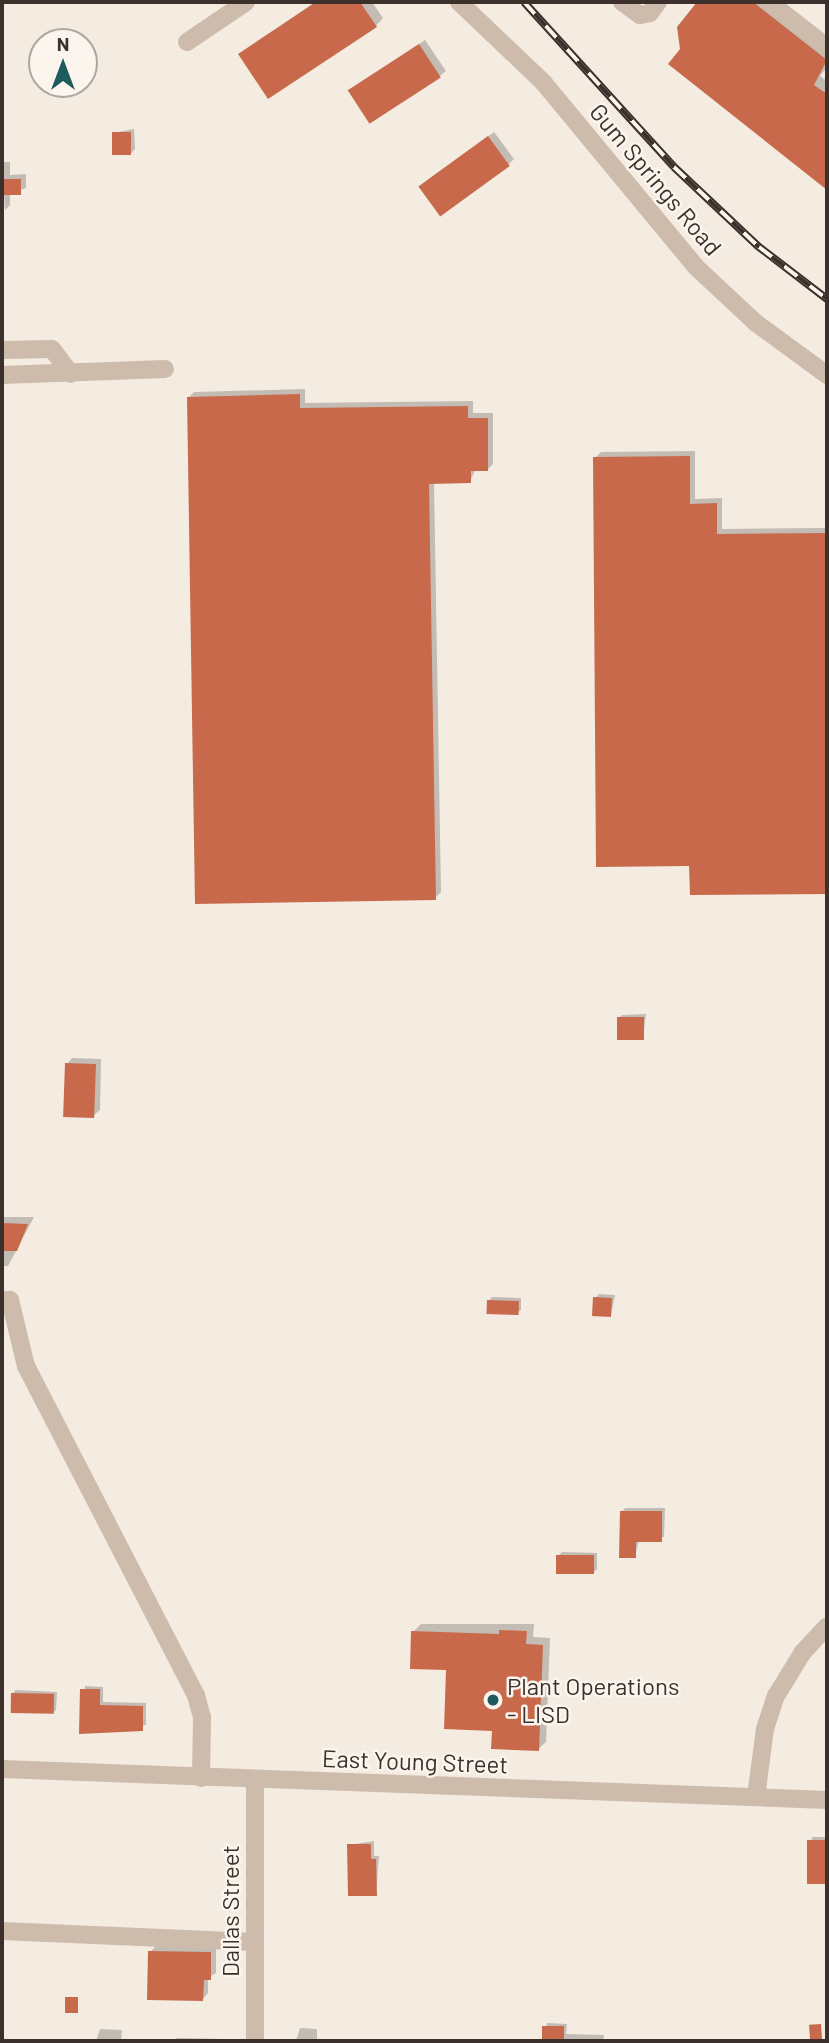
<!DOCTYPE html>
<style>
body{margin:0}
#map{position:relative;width:829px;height:2043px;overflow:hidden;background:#f4ebe1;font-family:Barlow,sans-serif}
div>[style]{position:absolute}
.shadow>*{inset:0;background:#0003;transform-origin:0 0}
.building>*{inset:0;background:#c8694b;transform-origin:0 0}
.minor>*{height:18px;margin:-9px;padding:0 9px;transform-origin:9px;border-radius:9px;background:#cdbbac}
.rail>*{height:8px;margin-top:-4px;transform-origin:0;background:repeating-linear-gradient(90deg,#fbf5ee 0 16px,#3b302b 0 32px);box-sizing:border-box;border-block:2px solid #3b302b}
.dots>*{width:19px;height:19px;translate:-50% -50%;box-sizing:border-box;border:4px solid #fbf5ee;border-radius:50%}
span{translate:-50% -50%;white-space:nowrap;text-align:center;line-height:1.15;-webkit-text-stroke:5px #fbf5ee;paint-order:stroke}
.street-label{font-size:24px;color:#3b302b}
.poi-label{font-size:24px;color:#3b302b}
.left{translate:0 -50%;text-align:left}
.frame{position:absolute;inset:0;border:4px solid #3b302b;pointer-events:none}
.north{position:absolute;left:28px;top:28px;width:70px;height:70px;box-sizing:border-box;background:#fbf5ee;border:2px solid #aea6a0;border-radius:50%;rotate:0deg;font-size:19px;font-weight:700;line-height:28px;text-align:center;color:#3b302b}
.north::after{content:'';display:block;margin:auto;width:24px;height:32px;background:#1f5a5e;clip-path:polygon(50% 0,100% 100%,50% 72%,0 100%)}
</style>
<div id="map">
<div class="shadow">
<div style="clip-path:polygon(315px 2px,372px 2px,383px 18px,376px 26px,240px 54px)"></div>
<div style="clip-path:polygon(699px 2px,770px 2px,827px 47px,827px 67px,820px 76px,827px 81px,827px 188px,671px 64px,681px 49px,678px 28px)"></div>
<div style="clip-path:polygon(425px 40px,446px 71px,440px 76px,350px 91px)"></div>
<div style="clip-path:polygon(134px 129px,135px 149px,131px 153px,113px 133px)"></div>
<div style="clip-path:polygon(494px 132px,514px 159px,508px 165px,426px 181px)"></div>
<div style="clip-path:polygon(2px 162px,10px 162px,10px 175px,26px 174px,26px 188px,10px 193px,10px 205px,5px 210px)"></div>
<div style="clip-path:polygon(305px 389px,305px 403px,473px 401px,473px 413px,493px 413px,493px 464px,488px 469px,476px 469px,470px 481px,434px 482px,441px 892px,435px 898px,189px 397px,194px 392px)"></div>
<div style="clip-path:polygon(695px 451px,695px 499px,722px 498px,722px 529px,827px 528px,827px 892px,691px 893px,691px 865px,595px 458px,601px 452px)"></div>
<div style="clip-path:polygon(646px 1014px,643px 1038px,619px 1018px,622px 1015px)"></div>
<div style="clip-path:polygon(72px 1058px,101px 1059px,100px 1110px,94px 1115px,67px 1064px)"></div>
<div style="clip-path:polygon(2px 1217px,34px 1217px,8px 1266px,2px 1266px)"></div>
<div style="clip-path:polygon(599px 1294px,615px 1295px,611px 1315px,595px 1298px)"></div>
<div style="clip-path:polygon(492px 1297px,521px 1298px,521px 1310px,517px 1313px,489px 1301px)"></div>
<div style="clip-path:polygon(625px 1508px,665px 1508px,664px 1537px,639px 1540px,635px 1556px,622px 1512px)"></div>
<div style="clip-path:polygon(562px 1552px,597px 1553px,597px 1569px,593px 1573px,558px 1556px)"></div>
<div style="clip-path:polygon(421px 1624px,534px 1624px,533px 1637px,550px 1638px,546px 1742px,538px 1749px,494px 1729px,448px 1669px,413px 1632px)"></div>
<div style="clip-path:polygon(85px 1686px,103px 1687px,103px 1702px,146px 1703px,146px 1725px,81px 1732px)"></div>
<div style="clip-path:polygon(16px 1690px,57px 1692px,56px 1710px,53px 1713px,12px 1694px)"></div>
<div style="clip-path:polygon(812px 1837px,827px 1837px,827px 1883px,808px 1883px)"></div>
<div style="clip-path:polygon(374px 1841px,374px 1856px,379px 1856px,376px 1894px,349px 1845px)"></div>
<div style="clip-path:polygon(156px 1946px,216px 1947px,216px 1973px,208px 1978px,208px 1993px,203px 1999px,150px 1952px)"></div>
<div style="clip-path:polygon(547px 2023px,567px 2024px,566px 2034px,604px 2035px,603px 2041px,510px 2041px,543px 2041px)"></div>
<div style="clip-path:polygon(300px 2028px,317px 2029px,317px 2041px,296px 2041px)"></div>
<div style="clip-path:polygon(100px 2029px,122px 2030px,121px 2041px,96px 2041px)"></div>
<div style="clip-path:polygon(177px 2038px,222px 2039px,222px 2041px,174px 2041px)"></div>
<div style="left:662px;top:2039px;width:17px;height:3px"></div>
</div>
<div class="building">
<div style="clip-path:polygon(316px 2px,360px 2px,377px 27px,268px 99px,238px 54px)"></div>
<div style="clip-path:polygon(697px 2px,753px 2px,827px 60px,814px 85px,827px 94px,827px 190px,668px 64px,680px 49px,677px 27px)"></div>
<div style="left:419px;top:44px;width:40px;height:85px;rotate:57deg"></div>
<div style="left:112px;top:132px;width:19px;height:23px"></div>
<div style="left:488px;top:136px;width:37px;height:86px;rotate:54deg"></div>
<div style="left:21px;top:179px;width:16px;height:19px;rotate:90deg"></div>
<div style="clip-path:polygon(300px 394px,300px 408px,468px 406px,468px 418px,488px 418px,488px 471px,471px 471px,471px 483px,429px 484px,436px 900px,195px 904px,187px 397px)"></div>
<div style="clip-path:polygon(690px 456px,690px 504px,717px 503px,717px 534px,827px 533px,827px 894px,690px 895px,689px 866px,596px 867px,593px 457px)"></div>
<div style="left:617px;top:1017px;width:27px;height:23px"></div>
<div style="left:65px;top:1063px;width:31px;height:54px;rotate:2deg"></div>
<div style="clip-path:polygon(2px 1223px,28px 1224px,17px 1251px,2px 1251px)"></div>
<div style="left:593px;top:1297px;width:19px;height:19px;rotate:3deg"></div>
<div style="left:487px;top:1300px;width:32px;height:14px;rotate:2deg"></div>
<div style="clip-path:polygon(620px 1511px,662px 1511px,662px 1542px,636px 1542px,636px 1558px,619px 1558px)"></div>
<div style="left:556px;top:1555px;width:38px;height:19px"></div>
<div style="clip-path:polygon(499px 1630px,527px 1631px,526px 1644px,543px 1645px,539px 1751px,491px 1749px,492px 1731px,444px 1729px,446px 1670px,410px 1669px,411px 1631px,499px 1634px)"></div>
<div style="clip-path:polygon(80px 1689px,100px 1689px,100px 1705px,143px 1706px,143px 1731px,79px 1734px)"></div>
<div style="left:11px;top:1693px;width:43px;height:20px;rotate:1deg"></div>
<div style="left:807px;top:1840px;width:20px;height:44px"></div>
<div style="clip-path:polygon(347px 1844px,371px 1844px,371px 1859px,376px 1859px,377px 1896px,348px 1896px)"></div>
<div style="clip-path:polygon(148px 1951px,211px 1952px,211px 1980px,204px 1980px,203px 2001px,147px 2000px)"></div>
<div style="left:65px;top:1997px;width:13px;height:16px"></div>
<div style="left:821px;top:2024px;width:16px;height:12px;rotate:86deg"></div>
<div style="left:542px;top:2026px;width:22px;height:15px"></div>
</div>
<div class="minor">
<div style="left:459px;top:2px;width:116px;rotate:43.6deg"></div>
<div style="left:543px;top:82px;width:241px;rotate:50.4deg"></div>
<div style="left:697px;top:268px;width:81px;rotate:43deg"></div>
<div style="left:756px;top:323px;width:88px;rotate:36.2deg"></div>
<div style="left:622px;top:2px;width:22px;rotate:36deg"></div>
<div style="left:640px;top:15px;width:10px;rotate:-11deg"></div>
<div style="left:650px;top:13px;width:14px;rotate:-54deg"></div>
<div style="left:769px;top:2px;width:73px;rotate:37.8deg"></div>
<div style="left:187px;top:42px;width:71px;rotate:-34.1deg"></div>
<div style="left:2px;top:350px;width:50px;rotate:-1.1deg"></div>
<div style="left:52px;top:349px;width:31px;rotate:53deg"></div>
<div style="left:2px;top:375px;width:163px;rotate:-2.1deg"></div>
<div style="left:2px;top:1300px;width:8px"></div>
<div style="left:10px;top:1300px;width:68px;rotate:76.4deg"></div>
<div style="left:26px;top:1366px;width:370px;rotate:62.7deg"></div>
<div style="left:196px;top:1695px;width:24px;rotate:75deg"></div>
<div style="left:202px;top:1718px;width:60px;rotate:91deg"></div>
<div style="left:2px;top:1769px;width:826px;rotate:2.15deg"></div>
<div style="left:255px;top:1780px;width:261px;rotate:90deg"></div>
<div style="left:756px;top:1797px;width:69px;rotate:-82.5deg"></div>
<div style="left:765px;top:1729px;width:35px;rotate:-72deg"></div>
<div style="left:776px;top:1696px;width:52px;rotate:-58.5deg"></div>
<div style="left:803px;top:1652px;width:35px;rotate:-47deg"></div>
<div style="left:2px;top:1931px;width:252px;rotate:2.5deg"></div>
</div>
<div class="rail">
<div style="left:524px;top:2px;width:223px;rotate:47.7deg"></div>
<div style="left:674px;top:167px;width:117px;rotate:43.3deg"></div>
<div style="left:759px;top:247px;width:86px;rotate:37.4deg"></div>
</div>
<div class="dots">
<div style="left:493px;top:1700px;background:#1f5a5e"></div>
</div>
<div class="street-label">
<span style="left:656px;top:179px;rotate:50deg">Gum Springs Road</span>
<span style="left:415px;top:1761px;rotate:2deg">East Young Street</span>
<span style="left:230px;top:1911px;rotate:-90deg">Dallas Street</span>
</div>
<div class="poi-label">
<span class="left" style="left:507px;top:1700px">Plant Operations<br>- LISD</span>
</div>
<div class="frame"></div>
<div class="north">N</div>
</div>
